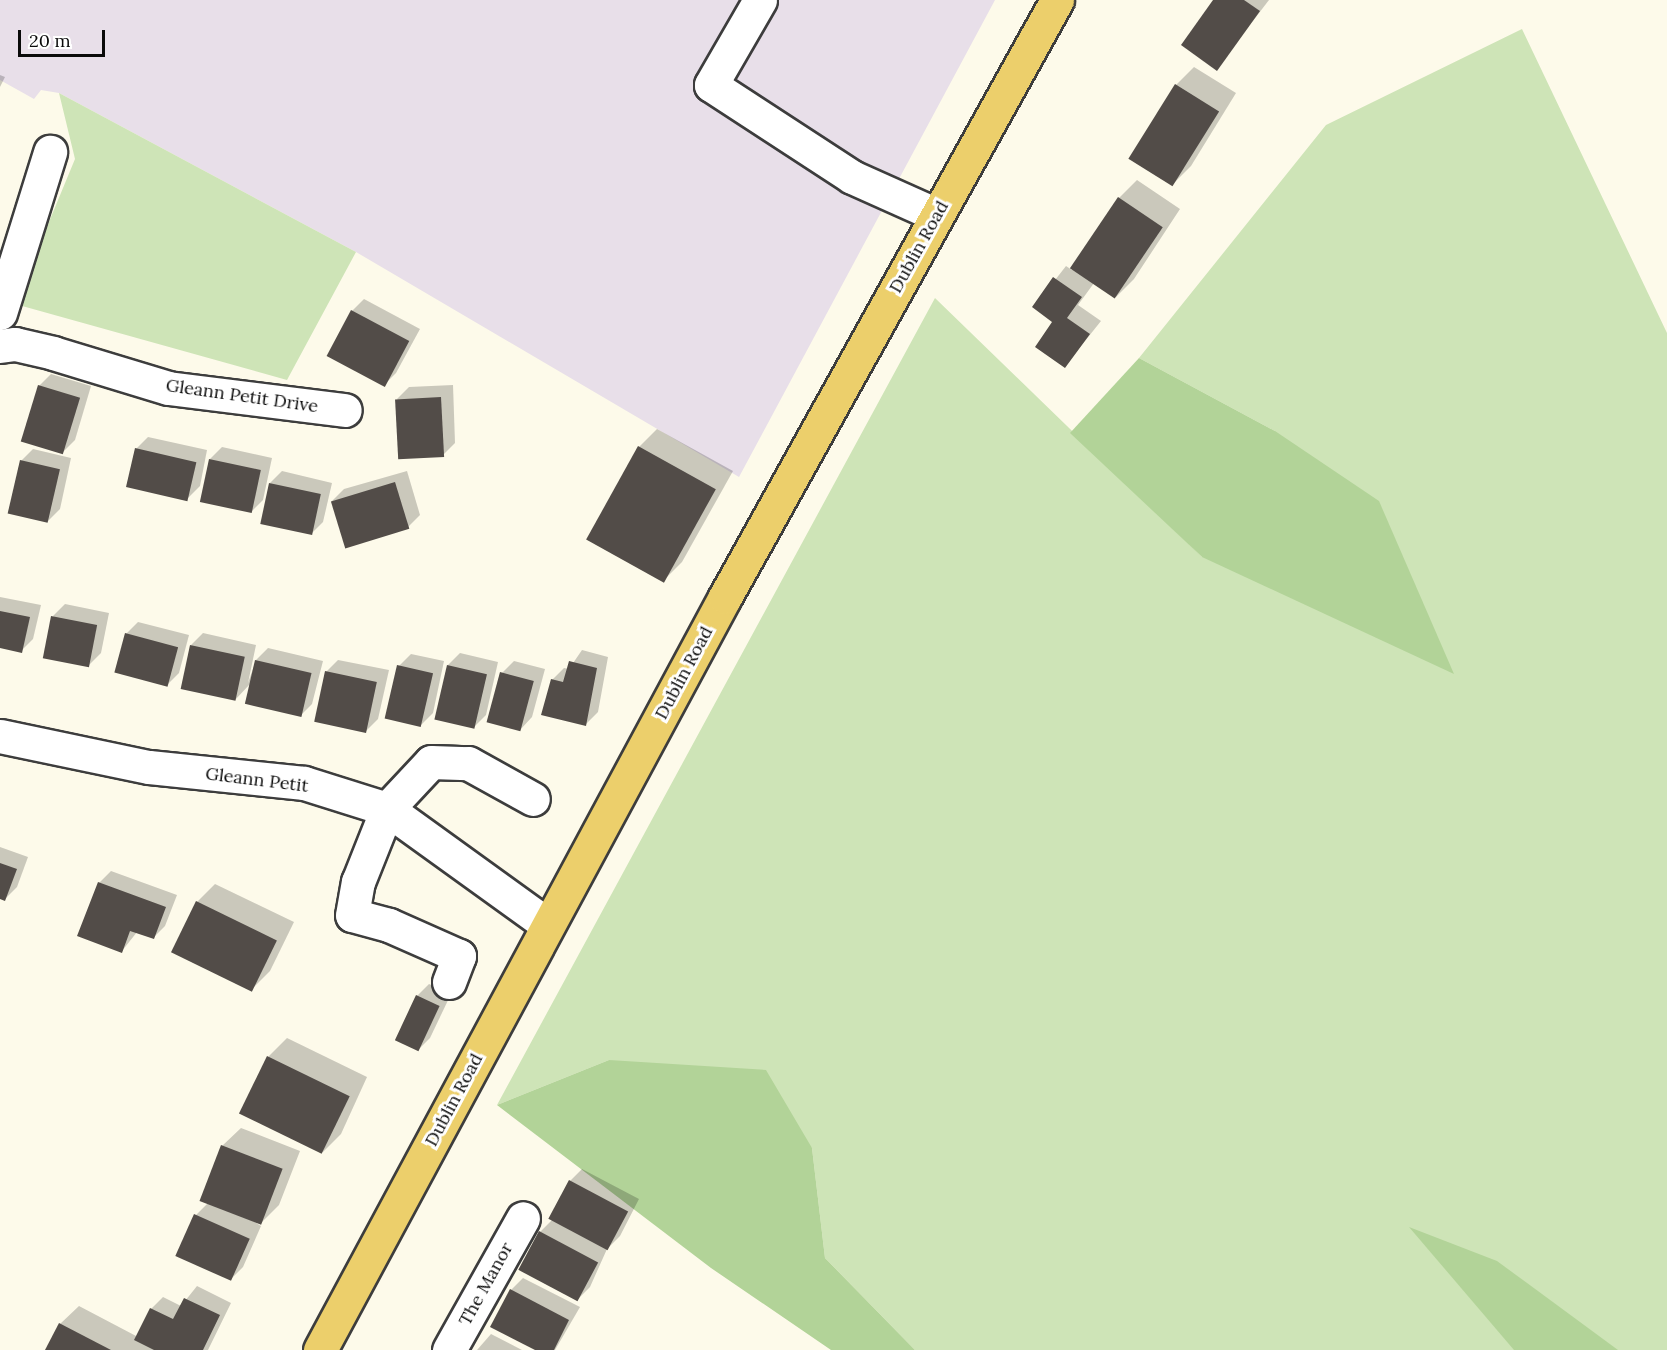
<!DOCTYPE html>
<style>
body{margin:0}
#map{position:relative;width:1667px;height:1350px;overflow:hidden;background:#fdfaea;font-family:Lora,serif}
div>[style]{position:absolute}
.industrial>*{inset:0;background:#e8dfe9}
.green>*{inset:0;background:#cee4b7}
.forest>*{inset:0;background:#b2d398}
.shadow>*{inset:0;background:#0003}
.building>*{inset:0;background:#524c48;transform-origin:0 0}
.roads{filter:drop-shadow(2px 0 #3d3d3d) drop-shadow(-2px 0 #3d3d3d) drop-shadow(0 2px #3d3d3d) drop-shadow(0 -2px #3d3d3d)}
.minor>*{height:33px;margin:-16.5px;padding:0 16.5px;transform-origin:16.5px;border-radius:16.5px;background:#fff}
.major>*{height:33px;margin:-16.5px;padding:0 16.5px;transform-origin:16.5px;border-radius:16.5px;background:#eccf6b}
span{translate:-50% -50%;white-space:nowrap;text-align:center;line-height:1.15;-webkit-text-stroke:6px #fff;paint-order:stroke}
.street-label{font-size:18px;color:#0a0a0a}
.scale{position:absolute;left:18px;top:30px;width:87px;height:27px;box-sizing:border-box;border:3px solid #0a0a0a;border-top:0;padding-left:8px;font-size:18px;line-height:21px;white-space:nowrap;color:#0a0a0a;-webkit-text-stroke:4px #fff;paint-order:stroke}
</style>
<div id="map">
<div class="industrial">
<div style="clip-path:polygon(0 0,995px 0,739px 477px,356px 252px,59px 93px,41px 90px,34px 99px,0 80px)"></div>
</div>
<div class="green">
<div style="clip-path:polygon(1522px 29px,1667px 333px,1667px 1350px,915px 1350px,825px 1258px,812px 1148px,609px 1060px,497px 1105px,935px 298px,1202px 557px,1275px 431px,1139px 358px,1326px 125px)"></div>
<div style="clip-path:polygon(59px 93px,356px 252px,287px 380px,15px 304px,75px 159px)"></div>
</div>
<div class="forest">
<div style="clip-path:polygon(1139px 358px,1275px 431px,1379px 501px,1454px 674px,1202px 557px,1070px 433px)"></div>
<div style="clip-path:polygon(609px 1060px,766px 1070px,812px 1148px,825px 1258px,915px 1350px,831px 1350px,711px 1268px,497px 1105px)"></div>
<div style="clip-path:polygon(1409px 1227px,1497px 1261px,1618px 1350px,1514px 1350px)"></div>
</div>
<div class="shadow">
<div style="clip-path:polygon(1215px 0,1269px 0,1216px 69px)"></div>
<div style="clip-path:polygon(1194px 67px,1236px 93px,1191px 166px,1173px 184px,1176px 85px)"></div>
<div style="clip-path:polygon(0 75px,5px 77px,0 87px)"></div>
<div style="clip-path:polygon(1137px 180px,1180px 209px,1134px 279px,1116px 297px,1094px 283px,1078px 305px,1101px 321px,1065px 366px,1055px 322px,1034px 307px,1066px 266px,1072px 270px,1119px 198px)"></div>
<div style="clip-path:polygon(364px 299px,420px 329px,396px 373px,384px 385px,352px 311px)"></div>
<div style="clip-path:polygon(51px 374px,91px 386px,75px 440px,63px 452px,39px 386px)"></div>
<div style="clip-path:polygon(453px 385px,455px 443px,443px 455px,397px 399px,409px 387px)"></div>
<div style="clip-path:polygon(657px 429px,733px 471px,682px 562px,664px 580px,639px 447px)"></div>
<div style="clip-path:polygon(148px 437px,207px 450px,200px 486px,188px 498px,136px 449px)"></div>
<div style="clip-path:polygon(222px 447px,272px 458px,263px 500px,251px 512px,210px 459px)"></div>
<div style="clip-path:polygon(33px 449px,71px 458px,60px 509px,48px 521px,21px 461px)"></div>
<div style="clip-path:polygon(282px 471px,332px 483px,323px 522px,311px 534px,270px 483px)"></div>
<div style="clip-path:polygon(407px 471px,420px 515px,408px 527px,332px 501px,344px 489px)"></div>
<div style="clip-path:polygon(0 597px,41px 605px,33px 639px,21px 651px,0 647px)"></div>
<div style="clip-path:polygon(65px 604px,109px 613px,101px 653px,89px 665px,53px 616px)"></div>
<div style="clip-path:polygon(138px 622px,189px 635px,179px 673px,167px 685px,126px 634px)"></div>
<div style="clip-path:polygon(203px 633px,256px 645px,248px 683px,256px 660px,268px 648px,323px 661px,312px 704px,300px 716px,250px 684px,235px 700px,191px 645px)"></div>
<div style="clip-path:polygon(582px 650px,608px 657px,598px 712px,586px 724px,552px 680px,564px 668px,569px 669px)"></div>
<div style="clip-path:polygon(460px 653px,498px 662px,486px 715px,474px 727px,448px 665px)"></div>
<div style="clip-path:polygon(411px 654px,444px 661px,433px 713px,421px 725px,399px 666px)"></div>
<div style="clip-path:polygon(338px 660px,389px 670px,378px 719px,366px 731px,326px 672px)"></div>
<div style="clip-path:polygon(514px 661px,545px 669px,532px 717px,520px 730px,502px 673px)"></div>
<div style="clip-path:polygon(0 847px,28px 857px,17px 887px,5px 899px,0 897px)"></div>
<div style="clip-path:polygon(111px 871px,177px 895px,165px 926px,153px 938px,137px 932px,122px 951px,99px 883px)"></div>
<div style="clip-path:polygon(215px 884px,294px 922px,270px 971px,252px 989px,197px 902px)"></div>
<div style="clip-path:polygon(429px 984px,451px 994px,430px 1038px,418px 1050px,417px 996px)"></div>
<div style="clip-path:polygon(287px 1038px,367px 1077px,341px 1134px,323px 1152px,242px 1113px,269px 1056px)"></div>
<div style="clip-path:polygon(241px 1128px,300px 1151px,279px 1205px,261px 1223px,250px 1219px,261px 1226px,243px 1267px,231px 1279px,196px 1215px,208px 1203px,222px 1146px)"></div>
<div style="clip-path:polygon(582px 1169px,639px 1199px,620px 1236px,607px 1249px,590px 1287px,578px 1299px,540px 1232px,553px 1219px,570px 1181px)"></div>
<div style="clip-path:polygon(523px 1278px,580px 1307px,555px 1350px,538px 1350px,492px 1326px,511px 1290px)"></div>
<div style="clip-path:polygon(197px 1286px,231px 1303px,208px 1350px,47px 1350px,60px 1324px,79px 1306px,138px 1337px,151px 1309px,163px 1297px,181px 1306px)"></div>
<div style="clip-path:polygon(491px 1334px,522px 1350px,477px 1350px)"></div>
</div>
<div class="building">
<div style="clip-path:polygon(1213px 0,1244px 0,1260px 11px,1217px 71px,1181px 45px)"></div>
<div style="left:1175px;top:84px;width:52px;height:88px;rotate:32deg"></div>
<div style="left:1118px;top:197px;width:54px;height:86px;rotate:34deg"></div>
<div style="clip-path:polygon(1053px 277px,1082px 297px,1067px 318px,1090px 334px,1065px 368px,1035px 347px,1052px 322px,1032px 307px)"></div>
<div style="left:351px;top:310px;width:66px;height:52px;rotate:28deg"></div>
<div style="left:38px;top:385px;width:44px;height:59px;rotate:17deg"></div>
<div style="left:441px;top:397px;width:60px;height:46px;rotate:87deg"></div>
<div style="left:638px;top:446px;width:89px;height:107px;rotate:29deg"></div>
<div style="left:135px;top:448px;width:63px;height:40px;rotate:13deg"></div>
<div style="left:209px;top:459px;width:53px;height:44px;rotate:12deg"></div>
<div style="left:20px;top:460px;width:41px;height:55px;rotate:13deg"></div>
<div style="left:395px;top:482px;width:49px;height:67px;rotate:73deg"></div>
<div style="left:269px;top:483px;width:53px;height:42px;rotate:12deg"></div>
<div style="clip-path:polygon(0 611px,30px 617px,22px 653px,0 648px)"></div>
<div style="left:51px;top:616px;width:47px;height:43px;rotate:11deg"></div>
<div style="left:125px;top:633px;width:55px;height:41px;rotate:15deg"></div>
<div style="left:190px;top:645px;width:56px;height:45px;rotate:12deg"></div>
<div style="left:255px;top:660px;width:58px;height:45px;rotate:13deg"></div>
<div style="clip-path:polygon(569px 661px,597px 668px,586px 726px,541px 715px,551px 679px,563px 682px)"></div>
<div style="left:397px;top:665px;width:37px;height:55px;rotate:13deg"></div>
<div style="left:447px;top:665px;width:41px;height:56px;rotate:13deg"></div>
<div style="left:325px;top:671px;width:53px;height:52px;rotate:12deg"></div>
<div style="left:500px;top:672px;width:35px;height:52px;rotate:15deg"></div>
<div style="clip-path:polygon(0 863px,17px 869px,5px 901px,0 899px)"></div>
<div style="clip-path:polygon(98px 882px,166px 907px,154px 939px,130px 931px,122px 953px,77px 936px)"></div>
<div style="left:196px;top:901px;width:90px;height:57px;rotate:26deg"></div>
<div style="left:416px;top:995px;width:26px;height:50px;rotate:25deg"></div>
<div style="left:267px;top:1056px;width:92px;height:64px;rotate:26deg"></div>
<div style="left:221px;top:1145px;width:66px;height:60px;rotate:21deg"></div>
<div style="left:569px;top:1180px;width:67px;height:44px;rotate:28deg"></div>
<div style="left:194px;top:1214px;width:61px;height:46px;rotate:24deg"></div>
<div style="left:539px;top:1231px;width:67px;height:44px;rotate:28deg"></div>
<div style="clip-path:polygon(510px 1289px,569px 1320px,554px 1350px,535px 1350px,490px 1327px)"></div>
<div style="clip-path:polygon(184px 1298px,220px 1315px,203px 1350px,154px 1350px,134px 1340px,150px 1308px,173px 1319px)"></div>
<div style="clip-path:polygon(59px 1323px,111px 1350px,45px 1350px)"></div>
</div>
<div class="roads">
<div class="minor">
<div style="left:760px;top:0;width:98px;rotate:120deg"></div>
<div style="left:711px;top:85px;width:168px;rotate:33.1deg"></div>
<div style="left:852px;top:177px;width:93px;rotate:24.1deg"></div>
<div style="left:0;top:313px;width:169px;rotate:-72.7deg"></div>
<div style="left:0;top:346px;width:15px;rotate:-8deg"></div>
<div style="left:15px;top:344px;width:39px;rotate:13deg"></div>
<div style="left:53px;top:353px;width:120px;rotate:16.9deg"></div>
<div style="left:168px;top:388px;width:178px;rotate:7.1deg"></div>
<div style="left:0;top:736px;width:152px;rotate:11.8deg"></div>
<div style="left:149px;top:767px;width:156px;rotate:5.9deg"></div>
<div style="left:304px;top:783px;width:87px;rotate:17.4deg"></div>
<div style="left:387px;top:809px;width:198px;rotate:35.8deg"></div>
<div style="left:449px;top:982px;width:28px;rotate:-69deg"></div>
<div style="left:459px;top:956px;width:77px;rotate:-156.1deg"></div>
<div style="left:389px;top:925px;width:38px;rotate:-165deg"></div>
<div style="left:352px;top:915px;width:34px;rotate:-80deg"></div>
<div style="left:358px;top:882px;width:79px;rotate:-68.3deg"></div>
<div style="left:387px;top:809px;width:64px;rotate:-46.9deg"></div>
<div style="left:431px;top:762px;width:37px;rotate:2deg"></div>
<div style="left:468px;top:763px;width:74px;rotate:29deg"></div>
<div style="left:449px;top:1350px;width:151px;rotate:-60.7deg"></div>
</div>
<div class="major">
<div style="left:320px;top:1350px;width:855px;rotate:-61.73deg"></div>
<div style="left:725px;top:597px;width:683px;rotate:-60.92deg"></div>
</div>
</div>
<div class="street-label">
<span style="left:919px;top:247px;rotate:-61deg">Dublin Road</span>
<span style="left:242px;top:396px;rotate:8deg">Gleann Petit Drive</span>
<span style="left:684px;top:673px;rotate:-62deg">Dublin Road</span>
<span style="left:257px;top:780px;rotate:7deg">Gleann Petit</span>
<span style="left:454px;top:1100px;rotate:-62deg">Dublin Road</span>
<span style="left:486px;top:1284px;rotate:-61deg">The Manor</span>
</div>
<div class="scale">20 m</div>
</div>
